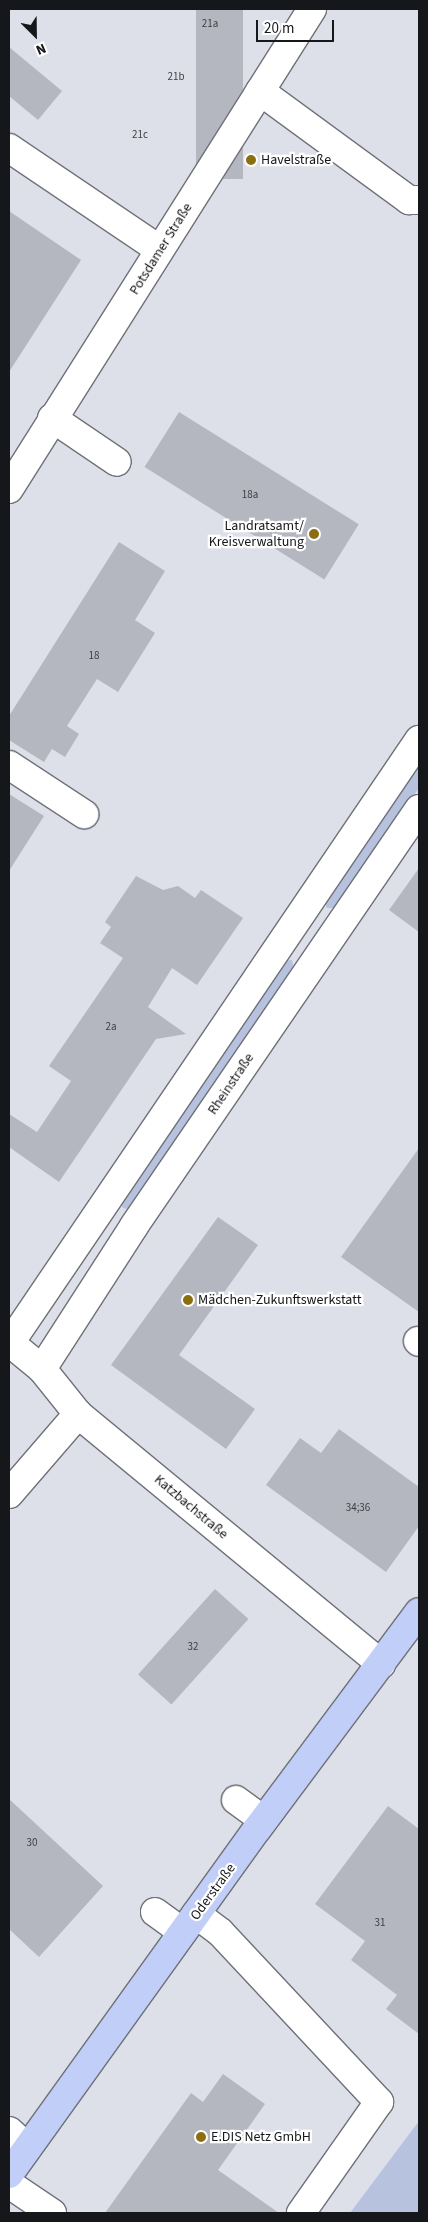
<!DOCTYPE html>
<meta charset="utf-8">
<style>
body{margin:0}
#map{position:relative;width:428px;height:2222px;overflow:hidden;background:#dde0e8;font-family:"Source Sans 3",sans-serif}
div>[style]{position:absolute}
.green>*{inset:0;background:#b7c2df}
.building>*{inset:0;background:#b4b7bf;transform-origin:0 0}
.roads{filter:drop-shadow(1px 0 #6f7179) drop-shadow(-1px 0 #6f7179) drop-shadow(0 1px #6f7179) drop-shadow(0 -1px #6f7179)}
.minor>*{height:28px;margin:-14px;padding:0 14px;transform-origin:14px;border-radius:14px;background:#fff}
.major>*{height:28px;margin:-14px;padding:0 14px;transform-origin:14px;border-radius:14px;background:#c1cff8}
.dots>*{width:14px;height:14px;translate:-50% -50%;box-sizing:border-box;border:2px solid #fff;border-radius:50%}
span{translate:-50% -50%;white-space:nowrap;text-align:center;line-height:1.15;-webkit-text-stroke:4.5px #fff;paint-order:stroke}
.number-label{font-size:11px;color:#3e3f43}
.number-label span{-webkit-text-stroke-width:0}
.poi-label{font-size:14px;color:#16171a}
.left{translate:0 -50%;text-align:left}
.right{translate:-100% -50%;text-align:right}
.street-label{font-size:14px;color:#16171a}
.frame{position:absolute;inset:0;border:10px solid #16171a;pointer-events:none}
.north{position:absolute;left:10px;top:10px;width:50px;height:50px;-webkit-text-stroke:4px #fff;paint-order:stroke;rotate:157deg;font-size:14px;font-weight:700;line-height:20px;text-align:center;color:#16171a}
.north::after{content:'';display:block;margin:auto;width:18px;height:22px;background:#16171a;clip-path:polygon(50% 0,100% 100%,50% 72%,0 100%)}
.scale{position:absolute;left:256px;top:20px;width:78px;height:22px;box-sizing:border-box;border:2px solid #16171a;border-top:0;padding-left:6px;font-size:15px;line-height:18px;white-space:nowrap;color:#16171a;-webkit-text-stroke:4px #fff;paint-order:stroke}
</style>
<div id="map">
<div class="green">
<div style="clip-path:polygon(419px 764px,419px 788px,334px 908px,327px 908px,324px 901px)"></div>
<div style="clip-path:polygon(292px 960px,294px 970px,135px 1210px,123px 1208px,119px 1200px,281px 961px)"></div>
<div style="clip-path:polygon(419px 2121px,419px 2213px,350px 2213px)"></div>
</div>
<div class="building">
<div style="left:196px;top:9px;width:47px;height:170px"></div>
<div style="clip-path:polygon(9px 47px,62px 91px,38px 120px,9px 96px)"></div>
<div style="clip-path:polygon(9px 211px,81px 260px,9px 372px)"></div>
<div style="left:179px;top:412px;width:212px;height:65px;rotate:32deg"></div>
<div style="clip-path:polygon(119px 542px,165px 571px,135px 620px,155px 633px,118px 692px,97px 679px,67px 726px,79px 734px,65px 757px,52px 749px,44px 762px,9px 740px,9px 716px)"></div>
<div style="clip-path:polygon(9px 794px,44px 816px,9px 871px)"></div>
<div style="clip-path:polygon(419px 868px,419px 932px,389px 910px)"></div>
<div style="clip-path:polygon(136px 876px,163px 890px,178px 886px,195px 898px,201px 890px,243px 918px,197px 985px,172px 968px,148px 1007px,186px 1034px,156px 1039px,59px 1182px,9px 1147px,9px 1114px,37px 1132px,71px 1081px,49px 1066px,123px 958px,100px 943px,111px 927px,105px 922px)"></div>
<div style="clip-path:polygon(419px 1148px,419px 1312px,341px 1257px)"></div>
<div style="clip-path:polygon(218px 1217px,258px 1245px,179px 1355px,255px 1409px,226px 1449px,111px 1365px)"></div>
<div style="clip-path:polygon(339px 1429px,419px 1487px,419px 1526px,386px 1572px,266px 1485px,300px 1438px,321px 1453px)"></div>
<div style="left:215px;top:1589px;width:45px;height:115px;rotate:42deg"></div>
<div style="clip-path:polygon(9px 1799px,103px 1886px,39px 1957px,9px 1929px)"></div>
<div style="clip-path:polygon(388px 1806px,419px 1829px,419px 2034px,386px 2009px,397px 1995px,351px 1960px,365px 1941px,315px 1904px)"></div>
<div style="clip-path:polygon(223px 2074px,265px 2104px,218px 2170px,279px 2213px,105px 2213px,191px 2093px,203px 2102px)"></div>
</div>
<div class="roads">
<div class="minor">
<div style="left:260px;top:91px;width:185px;rotate:36.2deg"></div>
<div style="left:409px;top:200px;width:10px"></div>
<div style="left:9px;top:148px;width:181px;rotate:34deg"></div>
<div style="left:52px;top:418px;width:78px;rotate:34.1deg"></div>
<div style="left:9px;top:489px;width:568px;rotate:-57.74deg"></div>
<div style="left:9px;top:765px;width:90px;rotate:33.2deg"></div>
<div style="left:418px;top:1341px;width:1px;rotate:45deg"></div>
<div style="left:9px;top:1342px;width:43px;rotate:39.3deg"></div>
<div style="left:42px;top:1369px;width:58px;rotate:51.3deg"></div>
<div style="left:78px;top:1414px;width:393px;rotate:39.5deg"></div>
<div style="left:10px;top:1343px;width:729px;rotate:-55.85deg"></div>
<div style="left:42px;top:1369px;width:170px;rotate:-57.2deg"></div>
<div style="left:134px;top:1226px;width:505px;rotate:-55.65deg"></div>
<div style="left:9px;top:1494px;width:106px;rotate:-49.2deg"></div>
<div style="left:236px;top:1800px;width:34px;rotate:36deg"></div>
<div style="left:155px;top:1912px;width:34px;rotate:36deg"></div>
<div style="left:196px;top:1914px;width:30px;rotate:37deg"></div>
<div style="left:220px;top:1932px;width:233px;rotate:46.9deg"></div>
<div style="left:379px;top:2102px;width:136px;rotate:125.1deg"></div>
<div style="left:9px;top:2131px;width:24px;rotate:42deg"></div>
<div style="left:9px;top:2184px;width:52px;rotate:34deg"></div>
</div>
<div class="major">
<div style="left:9px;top:2174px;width:426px;rotate:-54.3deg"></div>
<div style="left:258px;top:1828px;width:269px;rotate:-53.3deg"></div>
</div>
</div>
<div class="dots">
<div style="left:251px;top:160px;background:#8b6e10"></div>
<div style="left:314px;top:534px;background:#8b6e10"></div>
<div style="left:188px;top:1300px;background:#8b6e10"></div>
<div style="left:201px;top:2137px;background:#8b6e10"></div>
</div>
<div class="number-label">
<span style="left:210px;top:24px">21a</span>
<span style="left:176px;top:77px">21b</span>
<span style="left:140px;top:135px">21c</span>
<span style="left:250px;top:495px">18a</span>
<span style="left:94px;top:656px">18</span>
<span style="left:111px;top:1027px">2a</span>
<span style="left:358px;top:1508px">34;36</span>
<span style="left:193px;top:1647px">32</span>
<span style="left:32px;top:1843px">30</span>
<span style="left:380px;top:1923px">31</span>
</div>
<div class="poi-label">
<span class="left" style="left:261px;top:160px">Havelstraße</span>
<span class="right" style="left:304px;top:534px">Landratsamt/<br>Kreisverwaltung</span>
<span class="left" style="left:198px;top:1300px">Mädchen-Zukunftswerkstatt</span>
<span class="left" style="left:211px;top:2137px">E.DIS Netz GmbH</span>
</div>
<div class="street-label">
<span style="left:161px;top:249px;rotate:-58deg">Potsdamer Straße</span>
<span style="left:231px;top:1084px;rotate:-56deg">Rheinstraße</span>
<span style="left:191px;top:1507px;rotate:40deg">Katzbachstraße</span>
<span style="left:213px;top:1892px;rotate:-54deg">Oderstraße</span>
</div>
<div class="frame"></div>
<div class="north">N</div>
<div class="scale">20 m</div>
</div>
